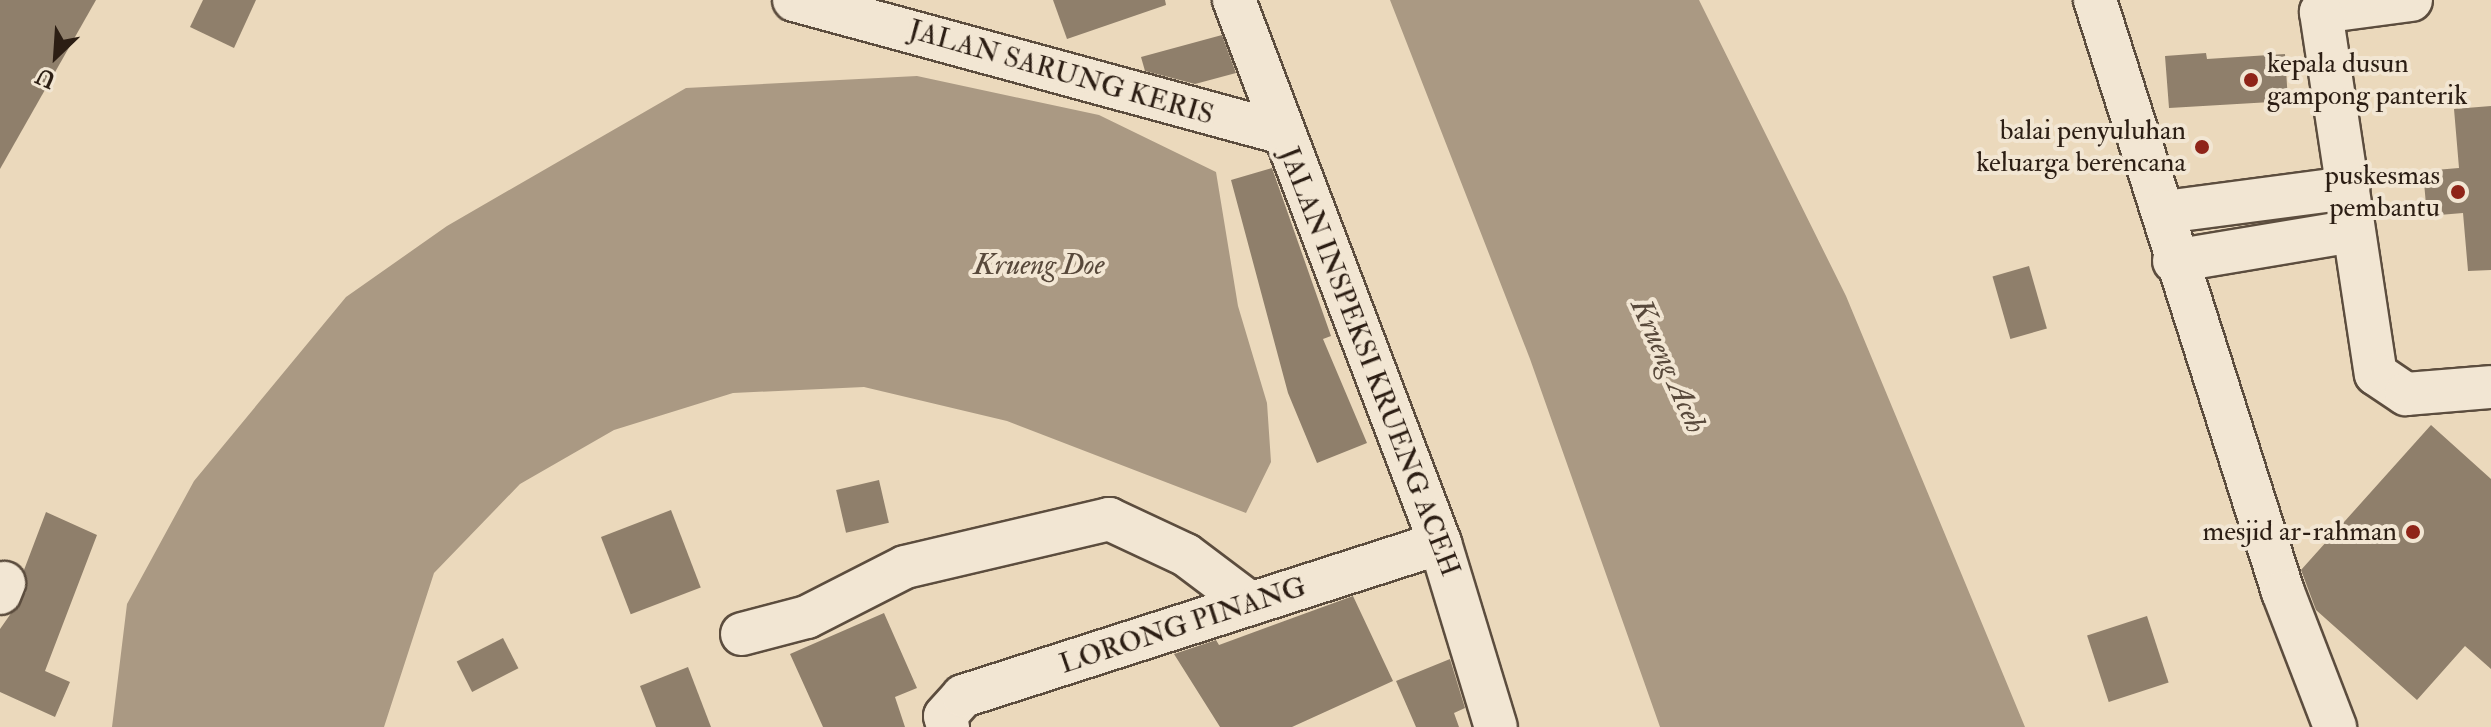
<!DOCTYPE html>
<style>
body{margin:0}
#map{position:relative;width:2491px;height:727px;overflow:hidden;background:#ebd9bc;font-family:"IM FELL Double Pica",serif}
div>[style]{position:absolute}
.water>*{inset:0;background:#aa9983}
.building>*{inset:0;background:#8f7f6b;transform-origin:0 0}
.roads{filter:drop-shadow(2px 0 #5c4d3e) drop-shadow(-2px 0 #5c4d3e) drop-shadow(0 2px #5c4d3e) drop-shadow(0 -2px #5c4d3e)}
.minor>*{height:42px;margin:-21px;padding:0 21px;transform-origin:21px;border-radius:21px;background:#f2e6d3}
.dots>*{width:22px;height:22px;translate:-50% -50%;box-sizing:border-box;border:4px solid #f2e6d3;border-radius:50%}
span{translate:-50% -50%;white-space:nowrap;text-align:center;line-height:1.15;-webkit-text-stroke:8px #f2e6d3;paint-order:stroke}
.poi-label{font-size:28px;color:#2c1e14}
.left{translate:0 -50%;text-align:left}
.right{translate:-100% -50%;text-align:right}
.street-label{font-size:28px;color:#2c1e14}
.water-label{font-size:30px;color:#58493b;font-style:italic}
.north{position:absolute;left:16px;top:16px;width:80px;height:80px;-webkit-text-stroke:6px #f2e6d3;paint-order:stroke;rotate:205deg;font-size:22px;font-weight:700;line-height:32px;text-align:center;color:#2c1e14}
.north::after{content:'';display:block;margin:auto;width:28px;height:36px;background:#2c1e14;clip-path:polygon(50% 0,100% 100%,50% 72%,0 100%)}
</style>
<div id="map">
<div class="water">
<div style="clip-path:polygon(1390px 0,1699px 0,1846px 296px,2025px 727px,1660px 727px,1530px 359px)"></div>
<div style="clip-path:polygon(917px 76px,1099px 115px,1216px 172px,1238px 306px,1267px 403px,1271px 462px,1246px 513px,1007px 421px,864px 387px,733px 393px,614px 430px,520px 484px,434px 573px,384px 727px,112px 727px,127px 604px,194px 481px,346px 297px,447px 226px,686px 88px)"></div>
</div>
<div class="building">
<div style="clip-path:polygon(0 0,96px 0,0 169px)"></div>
<div style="clip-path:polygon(203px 0,256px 0,234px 48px,190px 27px)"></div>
<div style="clip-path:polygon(1053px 0,1165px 0,1166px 5px,1067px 39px)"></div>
<div style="clip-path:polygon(1222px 35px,1236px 73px,1195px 84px,1145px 71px,1141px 57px)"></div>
<div style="clip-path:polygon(2206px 53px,2207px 59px,2285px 54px,2288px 101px,2169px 108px,2165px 56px)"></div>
<div style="clip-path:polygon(2491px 106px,2491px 270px,2468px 271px,2463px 213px,2427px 216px,2423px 171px,2459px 168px,2454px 109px)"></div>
<div style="clip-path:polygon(1272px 168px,1331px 336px,1323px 339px,1367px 443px,1317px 463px,1288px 393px,1231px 180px)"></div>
<div style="left:2029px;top:266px;width:65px;height:38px;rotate:74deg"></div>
<div style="clip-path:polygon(2431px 425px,2491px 479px,2491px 669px,2465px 646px,2417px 700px,2316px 610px,2301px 570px)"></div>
<div style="left:879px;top:480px;width:44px;height:44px;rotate:77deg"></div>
<div style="left:671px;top:510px;width:83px;height:75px;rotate:69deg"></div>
<div style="clip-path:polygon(46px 512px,97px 535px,45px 671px,70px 682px,55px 717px,0 692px,0 629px,26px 592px,24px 570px)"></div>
<div style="clip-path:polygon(1353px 596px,1393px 681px,1292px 727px,1220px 727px,1174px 654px,1216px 640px,1219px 645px)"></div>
<div style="clip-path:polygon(884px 613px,917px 688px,895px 697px,905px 727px,823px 727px,790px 654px)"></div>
<div style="left:2147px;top:616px;width:70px;height:63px;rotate:72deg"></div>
<div style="left:503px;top:638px;width:34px;height:52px;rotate:63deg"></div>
<div style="clip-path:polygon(1450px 659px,1465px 708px,1454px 713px,1459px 727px,1416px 727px,1396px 681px)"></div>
<div style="clip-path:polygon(688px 667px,711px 727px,656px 727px,640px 686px)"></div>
</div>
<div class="roads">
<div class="minor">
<div style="left:794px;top:0;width:507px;rotate:15.22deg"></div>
<div style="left:1234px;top:0;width:581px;rotate:69.22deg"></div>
<div style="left:1440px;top:543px;width:192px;rotate:73.1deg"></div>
<div style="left:2095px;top:0;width:621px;rotate:72.38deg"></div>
<div style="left:2283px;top:592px;width:145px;rotate:68.9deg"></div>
<div style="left:2411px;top:0;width:91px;rotate:172.4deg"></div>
<div style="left:2321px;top:12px;width:366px;rotate:81.4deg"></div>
<div style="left:2376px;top:374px;width:36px;rotate:34deg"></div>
<div style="left:2406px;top:394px;width:85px;rotate:-4.7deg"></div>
<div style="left:2165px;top:212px;width:185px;rotate:-7.5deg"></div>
<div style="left:2174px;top:261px;width:181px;rotate:-9.5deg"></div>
<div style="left:0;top:593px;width:11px;rotate:-68deg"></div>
<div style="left:742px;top:634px;width:67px;rotate:-14.7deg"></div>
<div style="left:807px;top:617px;width:110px;rotate:-27deg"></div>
<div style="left:905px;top:567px;width:210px;rotate:-13.2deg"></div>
<div style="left:1109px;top:519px;width:85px;rotate:25.1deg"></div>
<div style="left:1186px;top:555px;width:81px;rotate:37deg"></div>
<div style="left:948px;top:727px;width:11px;rotate:-105deg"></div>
<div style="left:945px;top:716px;width:27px;rotate:-48deg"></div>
<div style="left:963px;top:696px;width:501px;rotate:-17.78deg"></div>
</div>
</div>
<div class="dots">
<div style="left:2251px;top:80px;background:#8f2418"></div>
<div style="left:2202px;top:147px;background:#8f2418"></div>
<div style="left:2458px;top:192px;background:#8f2418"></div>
<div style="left:2413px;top:532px;background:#8f2418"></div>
</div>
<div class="poi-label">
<span class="left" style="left:2267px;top:80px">kepala dusun<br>gampong panterik</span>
<span class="right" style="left:2186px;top:147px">balai penyuluhan<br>keluarga berencana</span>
<span class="right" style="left:2440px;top:192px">puskesmas<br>pembantu</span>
<span class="right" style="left:2397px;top:532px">mesjid ar-rahman</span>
</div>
<div class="street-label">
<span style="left:1061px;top:73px;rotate:16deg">JALAN SARUNG KERIS</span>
<span style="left:1369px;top:362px;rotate:69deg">JALAN INSPEKSI KRUENG ACEH</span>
<span style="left:1183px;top:626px;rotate:-18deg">LORONG PINANG</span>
</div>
<div class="water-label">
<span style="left:1039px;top:265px">Krueng Doe</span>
<span style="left:1668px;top:366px;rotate:66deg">Krueng Aceh</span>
</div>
<div class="north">U</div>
</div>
